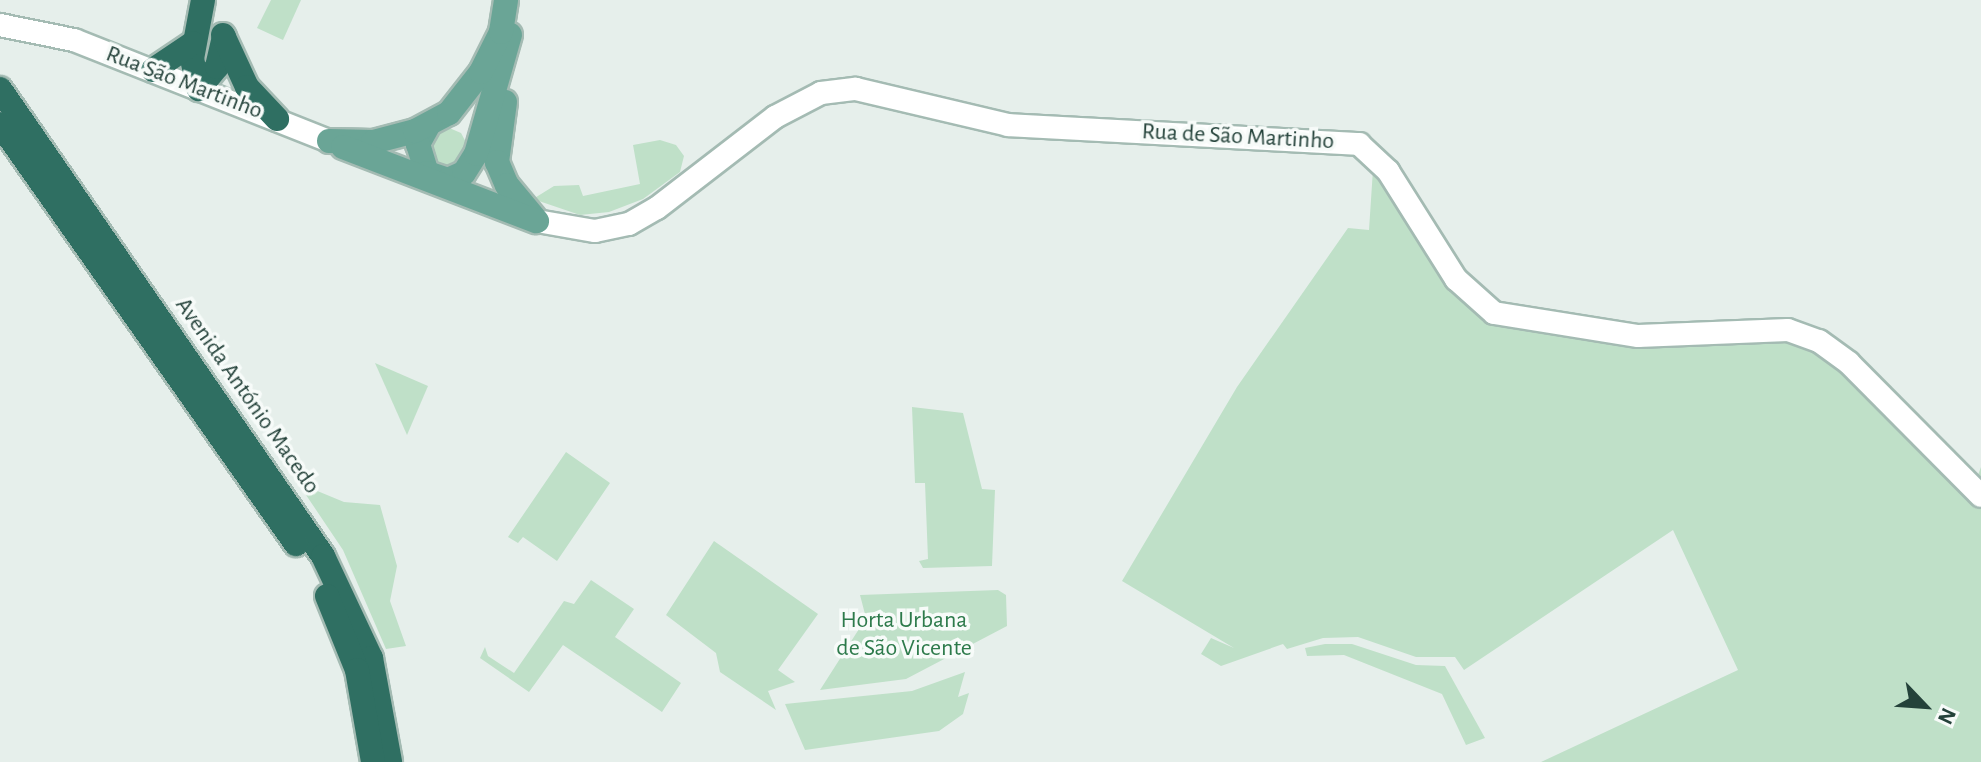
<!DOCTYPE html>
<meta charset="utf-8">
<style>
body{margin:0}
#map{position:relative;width:1981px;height:762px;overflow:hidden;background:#e6efeb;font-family:"Alegreya Sans",sans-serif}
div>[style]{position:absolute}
.green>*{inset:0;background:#bfe0c8}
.roads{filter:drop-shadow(2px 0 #a4bbb3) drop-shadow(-2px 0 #a4bbb3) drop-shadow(0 2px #a4bbb3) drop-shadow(0 -2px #a4bbb3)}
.secondary>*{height:22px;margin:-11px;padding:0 11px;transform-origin:11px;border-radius:11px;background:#fff}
.primary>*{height:24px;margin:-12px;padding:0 12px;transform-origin:12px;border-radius:12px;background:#6aa596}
.highway>*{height:24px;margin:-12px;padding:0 12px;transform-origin:12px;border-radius:12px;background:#2f6f62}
span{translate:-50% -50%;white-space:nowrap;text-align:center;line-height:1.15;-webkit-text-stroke:7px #f7fbf9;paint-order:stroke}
.street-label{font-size:24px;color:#24423a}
.park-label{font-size:24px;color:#2d7a4b}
.north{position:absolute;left:1885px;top:666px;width:80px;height:80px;-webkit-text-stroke:6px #f7fbf9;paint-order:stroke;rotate:115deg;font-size:22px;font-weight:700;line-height:32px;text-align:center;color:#24423a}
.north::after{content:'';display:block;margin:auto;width:28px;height:36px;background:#24423a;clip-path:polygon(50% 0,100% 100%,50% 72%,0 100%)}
</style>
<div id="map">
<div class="green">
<div style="clip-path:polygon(271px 0,301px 0,283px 40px,257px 28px)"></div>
<div style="clip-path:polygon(447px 127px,461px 133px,468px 146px,465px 161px,438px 170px,427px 138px)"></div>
<div style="clip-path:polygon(660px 140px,676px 145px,684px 156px,680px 172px,643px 199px,609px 212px,580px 215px,533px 199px,554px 186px,579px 185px,583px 196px,640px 184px,633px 145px)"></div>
<div style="clip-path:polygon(1374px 154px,1494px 313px,1819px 341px,1973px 488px,1981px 467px,1981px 762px,1541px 762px,1738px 670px,1673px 530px,1464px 670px,1455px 657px,1416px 657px,1358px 637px,1323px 638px,1287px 649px,1283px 644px,1221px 666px,1201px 654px,1211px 638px,1234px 648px,1122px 581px,1237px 387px,1348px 228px,1369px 230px)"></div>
<div style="clip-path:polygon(375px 363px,428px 386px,407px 435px)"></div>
<div style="clip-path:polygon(912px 407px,963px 413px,982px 489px,995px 490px,992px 566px,923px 568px,919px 561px,928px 559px,925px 483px,915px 483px)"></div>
<div style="clip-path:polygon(566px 452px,610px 483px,557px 561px,523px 537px,518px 543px,508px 537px)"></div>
<div style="clip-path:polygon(298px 483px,344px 502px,380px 505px,397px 566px,390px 601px,406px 646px,386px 649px,343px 550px)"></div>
<div style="clip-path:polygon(714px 541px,818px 614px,778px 670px,795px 682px,768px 691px,776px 710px,720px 672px,716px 653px,666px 615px)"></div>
<div style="clip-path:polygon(591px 580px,634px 609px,615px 637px,681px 683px,662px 712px,563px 645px,529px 692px,480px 658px,485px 647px,488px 656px,514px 673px,564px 601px,574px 604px)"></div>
<div style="clip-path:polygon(998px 590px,1006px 595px,1007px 626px,906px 679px,820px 690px,866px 618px,860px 595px)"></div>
<div style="clip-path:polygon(1325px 644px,1352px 644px,1416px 665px,1445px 666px,1485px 738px,1466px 745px,1442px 694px,1344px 655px,1307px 656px,1305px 648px)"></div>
<div style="clip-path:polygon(965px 672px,958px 697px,969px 693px,963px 714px,939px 731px,805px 750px,785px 704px,912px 691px)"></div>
</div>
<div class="roads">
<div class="secondary">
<div style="left:0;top:25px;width:76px;rotate:11.5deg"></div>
<div style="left:74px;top:40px;width:274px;rotate:21.6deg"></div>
<div style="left:537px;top:221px;width:59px;rotate:9.8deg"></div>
<div style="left:595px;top:231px;width:35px;rotate:-12deg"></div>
<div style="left:629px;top:224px;width:32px;rotate:-30deg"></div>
<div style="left:657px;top:208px;width:149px;rotate:-37.6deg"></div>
<div style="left:775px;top:117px;width:52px;rotate:-27.6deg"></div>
<div style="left:821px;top:93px;width:35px;rotate:-7deg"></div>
<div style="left:856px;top:89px;width:156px;rotate:13.3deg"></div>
<div style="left:1008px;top:125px;width:352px;rotate:3.1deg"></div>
<div style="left:1359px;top:144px;width:40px;rotate:43deg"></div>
<div style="left:1388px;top:171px;width:128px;rotate:57.8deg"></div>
<div style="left:1456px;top:279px;width:51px;rotate:41.8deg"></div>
<div style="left:1494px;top:313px;width:146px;rotate:9.1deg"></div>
<div style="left:1638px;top:336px;width:150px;rotate:-2.3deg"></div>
<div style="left:1788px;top:330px;width:33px;rotate:20deg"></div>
<div style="left:1819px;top:341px;width:37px;rotate:36deg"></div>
<div style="left:1849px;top:363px;width:187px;rotate:45.2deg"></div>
</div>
<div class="primary">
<div style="left:505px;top:102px;width:61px;rotate:97.6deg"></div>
<div style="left:497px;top:162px;width:25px;rotate:67deg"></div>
<div style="left:507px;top:185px;width:47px;rotate:50.2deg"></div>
<div style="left:428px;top:126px;width:21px;rotate:119deg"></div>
<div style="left:418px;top:144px;width:30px;rotate:73deg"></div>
<div style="left:427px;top:173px;width:22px;rotate:18deg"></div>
<div style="left:448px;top:180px;width:17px;rotate:-24deg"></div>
<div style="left:464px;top:173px;width:22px;rotate:-58deg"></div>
<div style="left:476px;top:154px;width:124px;rotate:-74.1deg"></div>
<div style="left:329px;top:141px;width:44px;rotate:1.3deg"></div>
<div style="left:373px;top:142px;width:43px;rotate:-14.7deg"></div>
<div style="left:415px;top:131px;width:38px;rotate:-28deg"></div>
<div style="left:449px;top:113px;width:52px;rotate:-52deg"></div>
<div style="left:481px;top:72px;width:45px;rotate:-63.4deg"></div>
<div style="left:501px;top:32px;width:32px;rotate:-81deg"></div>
<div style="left:343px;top:147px;width:207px;rotate:21deg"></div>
</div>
<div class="highway">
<div style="left:203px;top:0;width:60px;rotate:100.6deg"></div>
<div style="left:192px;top:59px;width:31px;rotate:77deg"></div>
<div style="left:199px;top:89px;width:28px;rotate:-51deg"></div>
<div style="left:217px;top:67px;width:31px;rotate:-77deg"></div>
<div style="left:223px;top:35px;width:57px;rotate:65.2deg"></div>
<div style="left:247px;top:87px;width:44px;rotate:46.8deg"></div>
<div style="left:153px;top:70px;width:48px;rotate:-34deg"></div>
<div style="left:0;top:89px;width:568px;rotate:55.33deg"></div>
<div style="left:323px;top:556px;width:113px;rotate:64.8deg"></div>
<div style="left:371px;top:658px;width:106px;rotate:79.6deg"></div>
<div style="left:0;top:124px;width:514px;rotate:54.83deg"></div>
<div style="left:327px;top:596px;width:80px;rotate:67.9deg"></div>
<div style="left:357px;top:670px;width:93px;rotate:80.1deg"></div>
</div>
</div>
<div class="street-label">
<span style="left:184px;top:83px;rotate:21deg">Rua São Martinho</span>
<span style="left:1238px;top:137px;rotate:3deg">Rua de São Martinho</span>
<span style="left:247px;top:396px;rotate:55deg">Avenida António Macedo</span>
</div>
<div class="park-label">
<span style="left:904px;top:635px">Horta Urbana<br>de São Vicente</span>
</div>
<div class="north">N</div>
</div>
